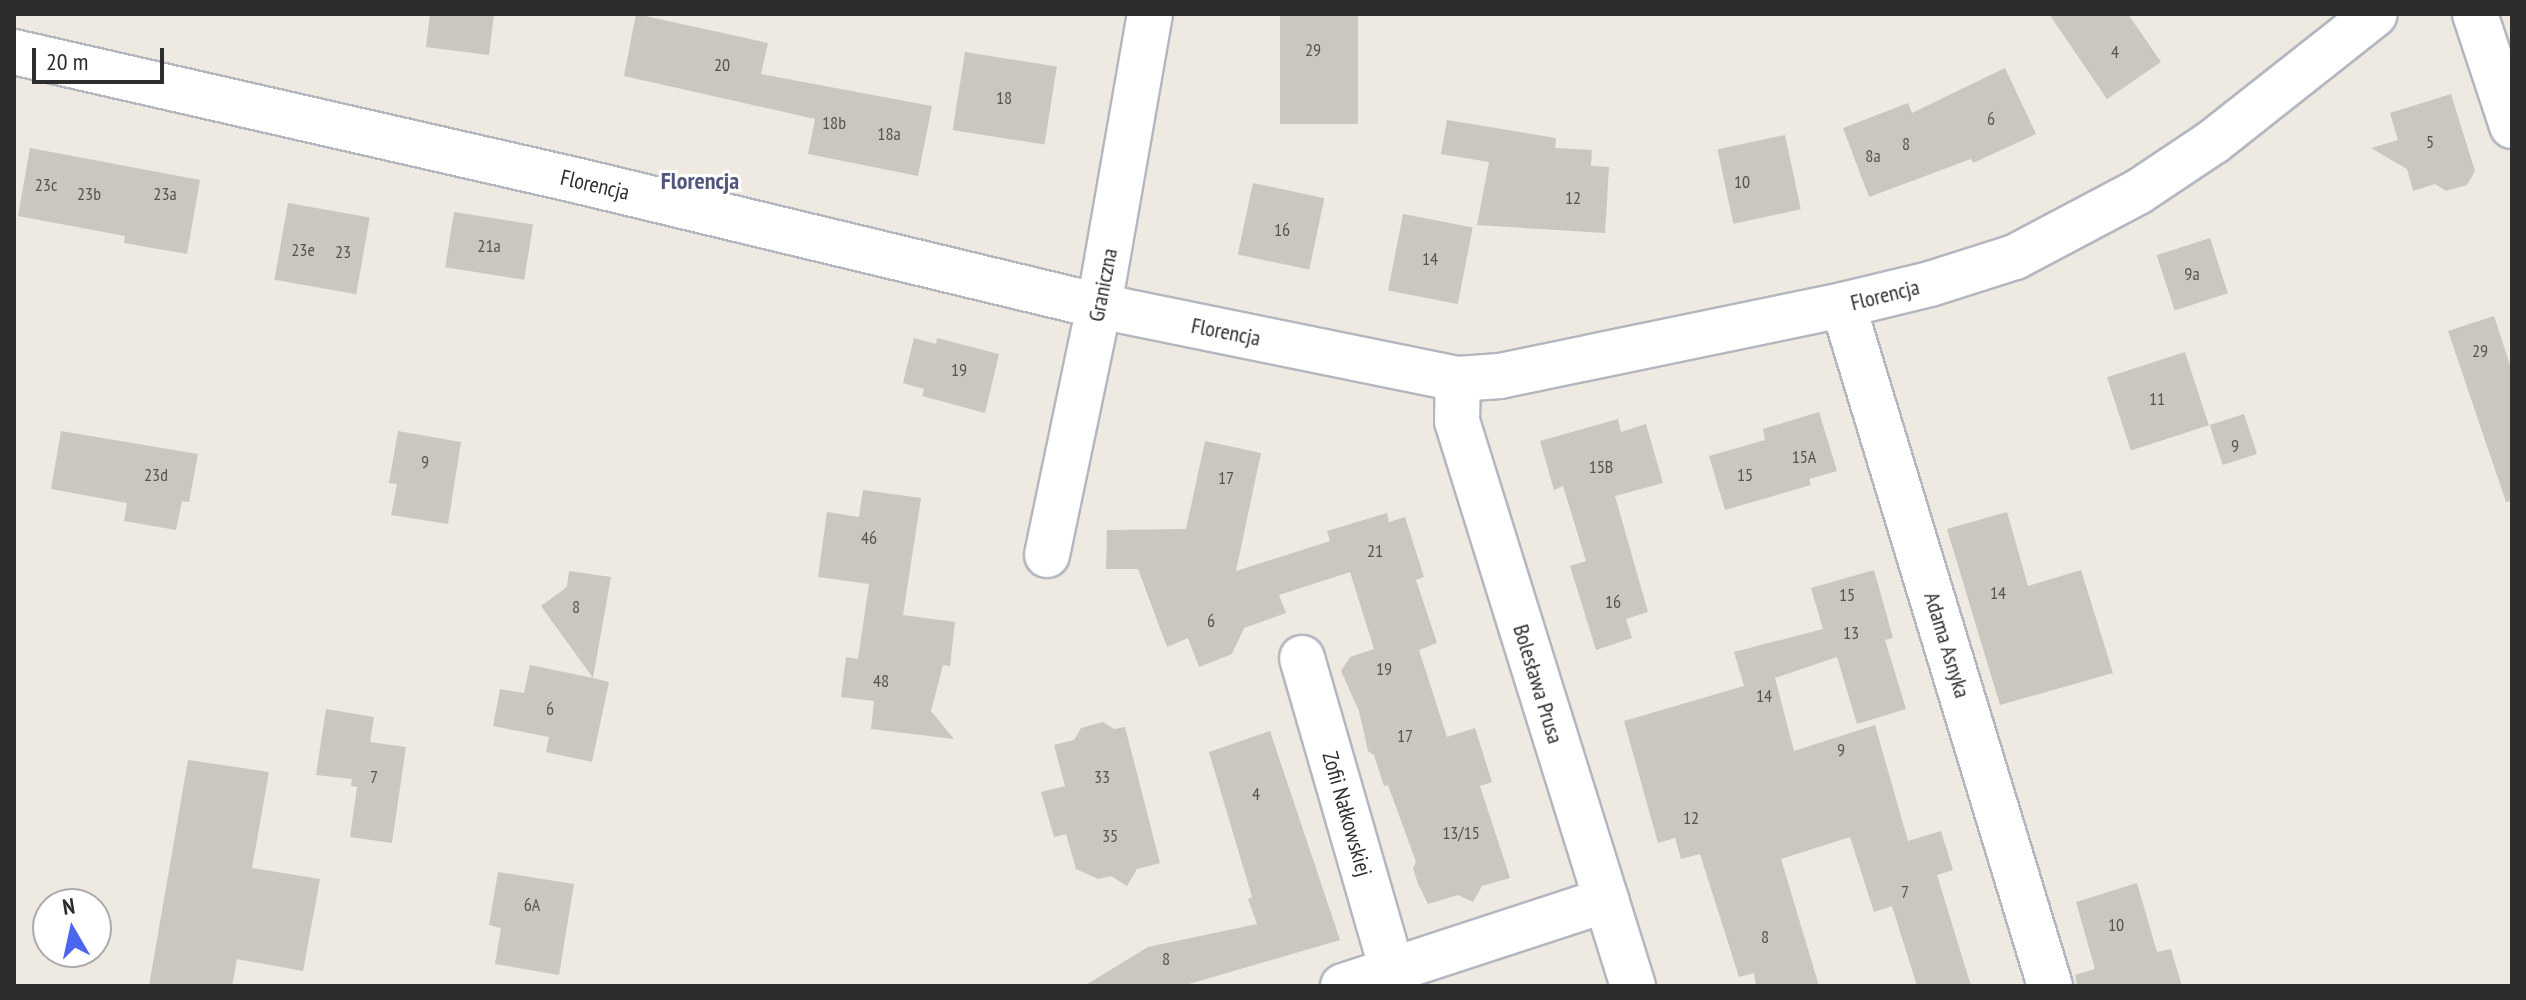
<!DOCTYPE html>
<meta charset="utf-8">
<style>
body{margin:0}
#map{position:relative;width:2526px;height:1000px;overflow:hidden;background:#eee9e1;font-family:"PT Sans Narrow",sans-serif}
div>[style]{position:absolute}
.building>*{inset:0;background:#cac7bf;transform-origin:0 0}
.roads{filter:drop-shadow(2px 0 #b4b6c0) drop-shadow(-2px 0 #b4b6c0) drop-shadow(0 2px #b4b6c0) drop-shadow(0 -2px #b4b6c0)}
.minor>*{height:44px;margin:-22px;padding:0 22px;transform-origin:22px;border-radius:22px;background:#fff}
span{translate:-50% -50%;white-space:nowrap;text-align:center;line-height:1.15;-webkit-text-stroke:6px #fff;paint-order:stroke}
.number-label{font-size:18px;color:#545452}
.number-label span{-webkit-text-stroke-width:0}
.street-label{font-size:22px;color:#2d2d2d}
.neighbourhood-label{font-size:24px;color:#50567c;font-weight:700}
.frame{position:absolute;inset:0;border:16px solid #2d2d2d;pointer-events:none}
.north{position:absolute;left:32px;top:888px;width:80px;height:80px;box-sizing:border-box;background:#fff;border:2px solid #ababab;border-radius:50%;rotate:351deg;font-size:22px;font-weight:700;line-height:32px;text-align:center;color:#2d2d2d}
.north::after{content:'';display:block;margin:auto;width:28px;height:36px;background:#4c65ef;clip-path:polygon(50% 0,100% 100%,50% 72%,0 100%)}
.scale{position:absolute;left:32px;top:48px;width:132px;height:36px;box-sizing:border-box;border:4px solid #2d2d2d;border-top:0;padding-left:10px;font-size:24px;line-height:28px;white-space:nowrap;color:#2d2d2d;-webkit-text-stroke:6px #fff;paint-order:stroke}
</style>
<div id="map">
<div class="building">
<div style="clip-path:polygon(430px 14px,494px 14px,489px 55px,426px 47px)"></div>
<div style="clip-path:polygon(636px 14px,768px 43px,761px 74px,932px 106px,918px 176px,808px 154px,815px 119px,624px 76px)"></div>
<div style="left:1280px;top:14px;width:78px;height:110px"></div>
<div style="clip-path:polygon(2049px 14px,2128px 14px,2161px 62px,2107px 99px)"></div>
<div style="left:965px;top:52px;width:93px;height:79px;rotate:9deg"></div>
<div style="clip-path:polygon(2005px 68px,2036px 134px,1973px 163px,1971px 159px,1869px 197px,1843px 128px,1908px 103px,1912px 113px)"></div>
<div style="clip-path:polygon(2451px 94px,2475px 171px,2467px 185px,2446px 191px,2435px 184px,2413px 191px,2407px 169px,2371px 148px,2398px 140px,2390px 113px)"></div>
<div style="clip-path:polygon(1447px 120px,1556px 138px,1555px 148px,1592px 150px,1591px 166px,1609px 167px,1605px 233px,1477px 225px,1489px 162px,1441px 154px)"></div>
<div style="left:1785px;top:135px;width:76px;height:69px;rotate:78deg"></div>
<div style="clip-path:polygon(30px 148px,200px 180px,187px 254px,124px 243px,125px 236px,18px 216px)"></div>
<div style="left:1253px;top:183px;width:73px;height:73px;rotate:12deg"></div>
<div style="left:288px;top:203px;width:83px;height:78px;rotate:10deg"></div>
<div style="left:454px;top:212px;width:80px;height:56px;rotate:9deg"></div>
<div style="left:1403px;top:214px;width:71px;height:78px;rotate:11deg"></div>
<div style="left:2210px;top:238px;width:58px;height:56px;rotate:72deg"></div>
<div style="clip-path:polygon(2494px 316px,2512px 371px,2512px 501px,2506px 502px,2448px 331px)"></div>
<div style="clip-path:polygon(914px 338px,936px 344px,937px 338px,999px 354px,985px 413px,922px 396px,924px 389px,903px 383px)"></div>
<div style="left:2185px;top:352px;width:77px;height:82px;rotate:72deg"></div>
<div style="clip-path:polygon(1819px 412px,1837px 471px,1809px 479px,1811px 485px,1725px 510px,1709px 456px,1765px 440px,1763px 429px)"></div>
<div style="left:2244px;top:414px;width:42px;height:36px;rotate:72deg"></div>
<div style="clip-path:polygon(1618px 419px,1621px 432px,1646px 424px,1663px 483px,1615px 496px,1648px 612px,1626px 619px,1632px 638px,1596px 650px,1570px 566px,1586px 561px,1563px 486px,1554px 490px,1540px 441px)"></div>
<div style="clip-path:polygon(61px 431px,198px 454px,189px 502px,182px 501px,176px 530px,124px 521px,127px 503px,51px 489px)"></div>
<div style="clip-path:polygon(398px 431px,461px 442px,448px 524px,391px 515px,397px 484px,389px 483px)"></div>
<div style="clip-path:polygon(1205px 441px,1261px 453px,1236px 571px,1330px 541px,1327px 531px,1387px 513px,1389px 522px,1405px 517px,1424px 577px,1416px 580px,1437px 643px,1419px 650px,1447px 737px,1475px 728px,1492px 782px,1480px 786px,1510px 878px,1482px 886px,1473px 902px,1458px 895px,1428px 904px,1418px 884px,1413px 868px,1416px 862px,1388px 785px,1384px 786px,1374px 755px,1368px 751px,1359px 711px,1341px 671px,1350px 657px,1374px 649px,1350px 572px,1279px 595px,1286px 613px,1244px 628px,1232px 654px,1199px 667px,1188px 638px,1167px 647px,1138px 569px,1106px 569px,1107px 530px,1186px 529px)"></div>
<div style="clip-path:polygon(863px 490px,921px 498px,903px 615px,955px 622px,950px 666px,943px 665px,931px 711px,954px 739px,871px 729px,874px 701px,841px 697px,846px 657px,858px 659px,869px 584px,818px 577px,827px 512px,859px 517px)"></div>
<div style="clip-path:polygon(2007px 512px,2028px 586px,2081px 570px,2113px 673px,2000px 705px,1947px 529px)"></div>
<div style="clip-path:polygon(1874px 570px,1893px 638px,1885px 640px,1906px 709px,1857px 724px,1837px 657px,1775px 678px,1794px 751px,1875px 725px,1908px 841px,1941px 831px,1953px 870px,1937px 875px,1971px 986px,1917px 986px,1892px 906px,1874px 912px,1850px 837px,1781px 859px,1819px 986px,1756px 986px,1754px 973px,1739px 977px,1700px 854px,1681px 859px,1675px 838px,1658px 843px,1624px 721px,1744px 686px,1734px 652px,1823px 629px,1811px 588px)"></div>
<div style="clip-path:polygon(569px 571px,611px 577px,593px 678px,609px 682px,592px 762px,546px 752px,549px 737px,493px 726px,500px 689px,524px 693px,530px 665px,593px 678px,541px 606px,567px 587px)"></div>
<div style="clip-path:polygon(326px 709px,374px 717px,370px 742px,406px 747px,392px 843px,350px 837px,357px 787px,351px 786px,352px 779px,316px 775px)"></div>
<div style="clip-path:polygon(1103px 722px,1114px 729px,1125px 727px,1160px 863px,1137px 869px,1127px 886px,1111px 876px,1098px 879px,1076px 869px,1066px 834px,1054px 837px,1041px 792px,1065px 786px,1054px 745px,1074px 740px,1081px 728px)"></div>
<div style="clip-path:polygon(1270px 731px,1340px 940px,1182px 986px,1084px 986px,1148px 947px,1257px 924px,1248px 899px,1252px 897px,1209px 752px)"></div>
<div style="clip-path:polygon(188px 760px,269px 772px,252px 868px,320px 879px,303px 971px,237px 959px,232px 986px,149px 986px)"></div>
<div style="clip-path:polygon(498px 872px,574px 884px,559px 975px,495px 964px,501px 928px,489px 925px)"></div>
<div style="clip-path:polygon(2137px 883px,2157px 952px,2171px 949px,2182px 986px,2077px 986px,2075px 975px,2095px 969px,2076px 902px)"></div>
</div>
<div class="roads">
<div class="minor">
<div style="left:2475px;top:14px;width:118px;rotate:71.7deg"></div>
<div style="left:14px;top:52px;width:580px;rotate:12.86deg"></div>
<div style="left:579px;top:181px;width:535px;rotate:13.52deg"></div>
<div style="left:1099px;top:306px;width:366px;rotate:11.5deg"></div>
<div style="left:1458px;top:379px;width:42px;rotate:-4.1deg"></div>
<div style="left:1500px;top:376px;width:350px;rotate:-11.7deg"></div>
<div style="left:1843px;top:305px;width:89px;rotate:-13.6deg"></div>
<div style="left:1930px;top:284px;width:89px;rotate:-17.6deg"></div>
<div style="left:2015px;top:257px;width:139px;rotate:-27.9deg"></div>
<div style="left:2138px;top:192px;width:90px;rotate:-33.7deg"></div>
<div style="left:2213px;top:142px;width:206px;rotate:-38.3deg"></div>
<div style="left:1843px;top:305px;width:712px;rotate:73.09deg"></div>
<div style="left:1458px;top:379px;width:42px;rotate:91.4deg"></div>
<div style="left:1457px;top:421px;width:592px;rotate:72.7deg"></div>
<div style="left:1047px;top:555px;width:254px;rotate:-78.2deg"></div>
<div style="left:1099px;top:306px;width:296px;rotate:-80.1deg"></div>
<div style="left:1302px;top:658px;width:325px;rotate:73.9deg"></div>
<div style="left:1343px;top:986px;width:277px;rotate:-18.1deg"></div>
</div>
</div>
<div class="number-label">
<span style="left:1313px;top:50px">29</span>
<span style="left:2115px;top:52px">4</span>
<span style="left:722px;top:65px">20</span>
<span style="left:1004px;top:98px">18</span>
<span style="left:1991px;top:119px">6</span>
<span style="left:834px;top:123px">18b</span>
<span style="left:889px;top:134px">18a</span>
<span style="left:2430px;top:142px">5</span>
<span style="left:1906px;top:144px">8</span>
<span style="left:1873px;top:156px">8a</span>
<span style="left:1742px;top:182px">10</span>
<span style="left:46px;top:185px">23c</span>
<span style="left:89px;top:194px">23b</span>
<span style="left:165px;top:194px">23a</span>
<span style="left:1573px;top:198px">12</span>
<span style="left:1282px;top:230px">16</span>
<span style="left:489px;top:246px">21a</span>
<span style="left:303px;top:250px">23e</span>
<span style="left:343px;top:252px">23</span>
<span style="left:1430px;top:259px">14</span>
<span style="left:2192px;top:274px">9a</span>
<span style="left:2480px;top:351px">29</span>
<span style="left:959px;top:370px">19</span>
<span style="left:2157px;top:399px">11</span>
<span style="left:2235px;top:446px">9</span>
<span style="left:1804px;top:457px">15A</span>
<span style="left:425px;top:462px">9</span>
<span style="left:1601px;top:467px">15B</span>
<span style="left:156px;top:475px">23d</span>
<span style="left:1745px;top:475px">15</span>
<span style="left:1226px;top:478px">17</span>
<span style="left:869px;top:538px">46</span>
<span style="left:1375px;top:551px">21</span>
<span style="left:1998px;top:593px">14</span>
<span style="left:1847px;top:595px">15</span>
<span style="left:1613px;top:602px">16</span>
<span style="left:576px;top:607px">8</span>
<span style="left:1211px;top:621px">6</span>
<span style="left:1851px;top:633px">13</span>
<span style="left:1384px;top:669px">19</span>
<span style="left:881px;top:681px">48</span>
<span style="left:1764px;top:696px">14</span>
<span style="left:550px;top:709px">6</span>
<span style="left:1405px;top:736px">17</span>
<span style="left:1841px;top:750px">9</span>
<span style="left:374px;top:777px">7</span>
<span style="left:1102px;top:777px">33</span>
<span style="left:1256px;top:794px">4</span>
<span style="left:1691px;top:818px">12</span>
<span style="left:1461px;top:833px">13/15</span>
<span style="left:1110px;top:836px">35</span>
<span style="left:1905px;top:892px">7</span>
<span style="left:532px;top:905px">6A</span>
<span style="left:2116px;top:925px">10</span>
<span style="left:1765px;top:937px">8</span>
<span style="left:1166px;top:959px">8</span>
</div>
<div class="street-label">
<span style="left:595px;top:185px;rotate:13deg">Florencja</span>
<span style="left:1103px;top:285px;rotate:-79deg">Graniczna</span>
<span style="left:1885px;top:295px;rotate:-14deg">Florencja</span>
<span style="left:1226px;top:332px;rotate:11deg">Florencja</span>
<span style="left:1947px;top:645px;rotate:73deg">Adama Asnyka</span>
<span style="left:1538px;top:684px;rotate:73deg">Bolesława Prusa</span>
<span style="left:1347px;top:814px;rotate:74deg">Zofii Nałkowskiej</span>
</div>
<div class="neighbourhood-label">
<span style="left:700px;top:181px">Florencja</span>
</div>
<div class="frame"></div>
<div class="north">N</div>
<div class="scale">20 m</div>
</div>
